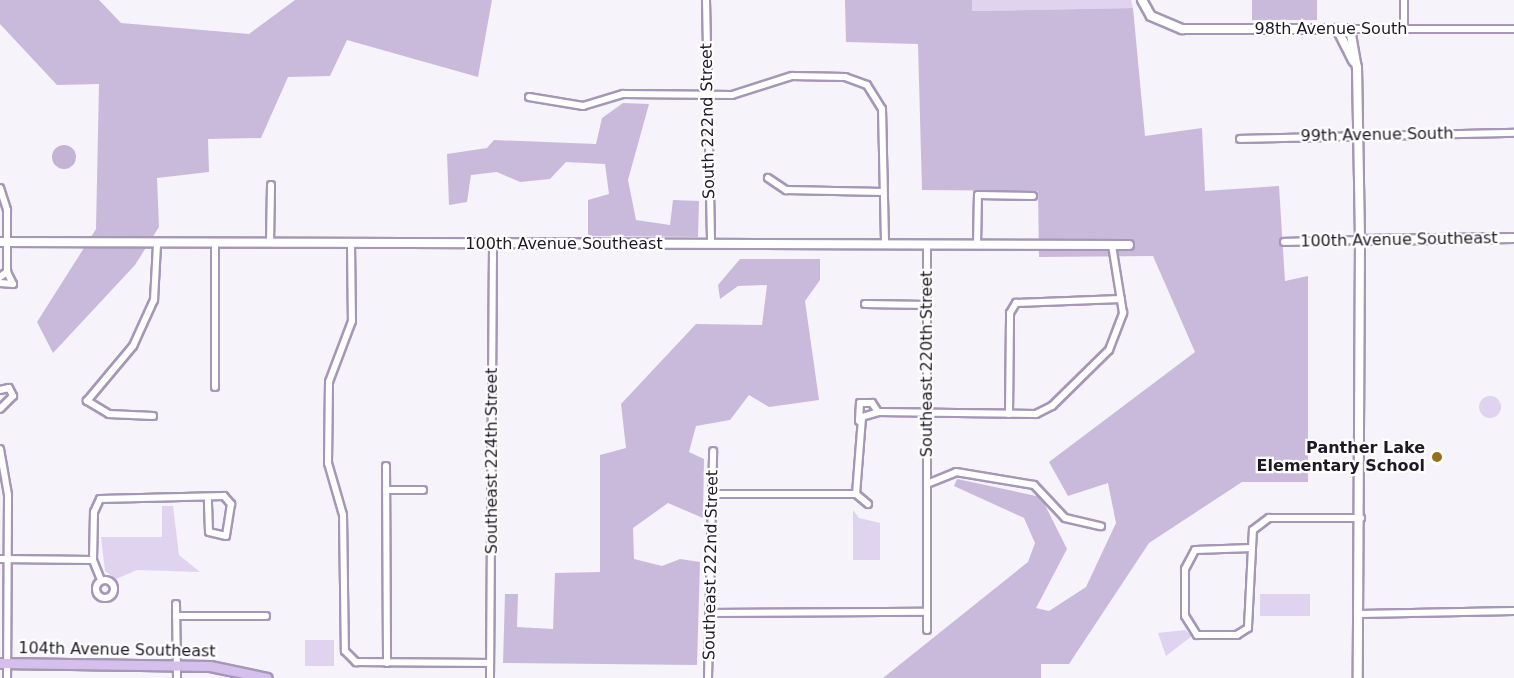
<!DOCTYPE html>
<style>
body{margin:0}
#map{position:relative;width:1514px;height:678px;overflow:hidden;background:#f6f3fa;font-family:"DejaVu Sans",sans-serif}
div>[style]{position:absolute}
.green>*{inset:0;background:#e0d3ef;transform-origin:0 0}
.round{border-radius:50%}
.forest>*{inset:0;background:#c9badb;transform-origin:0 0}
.water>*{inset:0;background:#c3b4d5}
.roads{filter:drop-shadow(2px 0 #a597b6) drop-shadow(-2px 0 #a597b6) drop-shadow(0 2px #a597b6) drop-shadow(0 -2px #a597b6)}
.street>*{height:6px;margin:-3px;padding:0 3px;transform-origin:3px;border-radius:3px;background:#fff}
.street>.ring{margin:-3px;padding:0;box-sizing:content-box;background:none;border:6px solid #fff;border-radius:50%}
.secondary>*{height:8px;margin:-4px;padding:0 4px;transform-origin:4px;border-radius:4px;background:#fff}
.primary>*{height:9px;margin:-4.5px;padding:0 4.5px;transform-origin:4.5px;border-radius:4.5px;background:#d5bfed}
.dots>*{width:16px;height:16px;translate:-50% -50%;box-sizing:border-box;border:3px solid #fff;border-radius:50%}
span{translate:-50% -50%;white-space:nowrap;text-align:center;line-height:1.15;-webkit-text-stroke:4.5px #fff;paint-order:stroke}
.street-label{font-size:16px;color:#1f1925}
.poi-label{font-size:16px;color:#1f1925;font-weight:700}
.right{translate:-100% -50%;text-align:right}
</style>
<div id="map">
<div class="green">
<div style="clip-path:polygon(972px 0,1131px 0,1133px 8px,972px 11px)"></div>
<div class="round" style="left:1479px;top:396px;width:22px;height:22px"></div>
<div style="clip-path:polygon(162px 506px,173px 506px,179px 555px,200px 572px,137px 570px,116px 579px,105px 571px,101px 537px,162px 537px)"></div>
<div style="clip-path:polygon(853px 510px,859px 518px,880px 523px,880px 560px,853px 560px)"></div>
<div style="left:1260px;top:594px;width:50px;height:22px"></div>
<div style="clip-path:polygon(1185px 630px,1192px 636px,1166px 656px,1158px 633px)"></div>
<div style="left:305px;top:640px;width:29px;height:26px"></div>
</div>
<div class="forest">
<div style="clip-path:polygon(0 0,99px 0,121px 23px,249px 34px,295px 0,492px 0,478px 77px,347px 40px,330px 76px,288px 77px,261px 138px,208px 139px,209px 172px,157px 178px,159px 227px,135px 265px,53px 353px,37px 322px,96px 229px,99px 84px,57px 85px,0 24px)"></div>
<div style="clip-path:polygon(845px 0,972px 0,972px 11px,1133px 8px,1145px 136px,1202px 128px,1205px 191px,1279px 186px,1285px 281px,1308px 276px,1308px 482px,1242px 482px,1149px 543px,1069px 664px,1041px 664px,1041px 678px,883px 678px,1028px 562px,1035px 543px,1024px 518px,954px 486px,957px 479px,1041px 497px,1067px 549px,1036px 608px,1049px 611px,1086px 587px,1116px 523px,1108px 483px,1068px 496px,1049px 462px,1195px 352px,1153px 256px,1039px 257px,1038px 191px,922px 190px,918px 44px,846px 42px)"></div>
<div style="left:1252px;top:0;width:65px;height:20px"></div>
<div style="clip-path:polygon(623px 103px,649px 104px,628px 180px,636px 220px,670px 225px,673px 200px,699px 201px,698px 237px,588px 236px,588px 200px,609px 194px,605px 164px,566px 162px,550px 179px,520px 182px,497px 172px,471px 175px,467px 202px,449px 205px,447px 154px,487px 148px,494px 140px,596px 144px,602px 118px)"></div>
<div style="clip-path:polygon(740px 259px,820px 259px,820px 280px,805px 301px,819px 400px,769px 407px,749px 395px,730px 420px,696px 426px,689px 452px,704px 459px,703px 518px,668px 503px,633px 528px,634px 559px,662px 566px,680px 559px,700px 562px,697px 665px,503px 663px,505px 594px,518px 594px,517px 627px,553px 629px,555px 573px,600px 572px,600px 455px,626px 448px,621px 404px,696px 324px,762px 325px,767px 285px,738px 286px,720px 299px,718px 285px)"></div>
</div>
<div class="water">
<div class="round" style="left:52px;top:145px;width:24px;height:24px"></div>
</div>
<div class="roads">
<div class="street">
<div style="left:706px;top:0;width:242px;rotate:88.8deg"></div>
<div style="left:1404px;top:0;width:29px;rotate:90deg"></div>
<div style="left:1350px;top:29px;width:164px"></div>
<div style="left:529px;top:97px;width:55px;rotate:9.5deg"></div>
<div style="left:583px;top:106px;width:42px;rotate:-16.7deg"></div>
<div style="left:623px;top:94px;width:109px;rotate:0.5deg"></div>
<div style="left:732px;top:95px;width:63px;rotate:-17.6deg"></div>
<div style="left:792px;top:76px;width:53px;rotate:1.1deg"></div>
<div style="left:845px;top:77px;width:23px;rotate:20deg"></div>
<div style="left:867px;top:85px;width:28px;rotate:58deg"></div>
<div style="left:882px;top:109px;width:135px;rotate:88.7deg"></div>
<div style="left:1240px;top:139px;width:274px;rotate:-1.3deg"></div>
<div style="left:768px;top:178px;width:22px;rotate:34deg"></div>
<div style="left:786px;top:190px;width:97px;rotate:1.2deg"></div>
<div style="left:0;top:188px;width:23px;rotate:72deg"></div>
<div style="left:7px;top:210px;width:62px;rotate:90deg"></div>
<div style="left:1284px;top:242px;width:76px;rotate:-1.5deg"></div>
<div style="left:270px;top:243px;width:58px;rotate:-89deg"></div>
<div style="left:351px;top:244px;width:77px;rotate:89.3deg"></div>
<div style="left:352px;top:321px;width:65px;rotate:110.7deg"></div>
<div style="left:329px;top:382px;width:81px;rotate:90.7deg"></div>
<div style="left:328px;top:463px;width:54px;rotate:73.9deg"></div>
<div style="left:343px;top:515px;width:136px;rotate:89.2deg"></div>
<div style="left:345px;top:651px;width:16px;rotate:45deg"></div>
<div style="left:356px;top:662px;width:134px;rotate:0.4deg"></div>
<div style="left:927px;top:244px;width:386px;rotate:90deg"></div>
<div style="left:977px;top:245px;width:50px;rotate:-88.9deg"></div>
<div style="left:978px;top:195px;width:55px;rotate:1deg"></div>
<div style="left:0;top:277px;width:9px;rotate:-36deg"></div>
<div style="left:0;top:283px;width:13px;rotate:4deg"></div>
<div style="left:13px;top:284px;width:13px;rotate:-117deg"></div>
<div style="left:865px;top:304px;width:62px;rotate:0.9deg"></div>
<div style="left:215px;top:387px;width:144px;rotate:-90deg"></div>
<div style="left:0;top:390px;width:9px;rotate:-13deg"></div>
<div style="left:9px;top:388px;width:9px;rotate:63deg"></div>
<div style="left:13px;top:396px;width:18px;rotate:135deg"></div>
<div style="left:1009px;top:414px;width:101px;rotate:-89.4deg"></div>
<div style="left:1010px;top:313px;width:12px;rotate:-59deg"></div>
<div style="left:1016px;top:303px;width:105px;rotate:-2.2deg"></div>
<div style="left:153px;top:416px;width:44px;rotate:-177.4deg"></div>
<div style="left:109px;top:414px;width:26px;rotate:-149deg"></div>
<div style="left:87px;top:401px;width:72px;rotate:-50.1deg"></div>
<div style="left:133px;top:346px;width:51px;rotate:-65.5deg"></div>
<div style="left:154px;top:300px;width:56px;rotate:-86.9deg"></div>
<div style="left:859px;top:421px;width:18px;rotate:-87deg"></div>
<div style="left:860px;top:403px;width:12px"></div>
<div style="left:872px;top:403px;width:11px;rotate:56deg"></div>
<div style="left:0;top:449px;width:47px;rotate:80.1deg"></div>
<div style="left:8px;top:495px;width:183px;rotate:90.3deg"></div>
<div style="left:386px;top:466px;width:197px;rotate:89.7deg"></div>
<div style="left:927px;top:484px;width:31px;rotate:-22deg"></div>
<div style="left:956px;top:472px;width:79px;rotate:9.5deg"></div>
<div style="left:1034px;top:485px;width:45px;rotate:46.8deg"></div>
<div style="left:1065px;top:518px;width:37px;rotate:13deg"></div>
<div style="left:386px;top:490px;width:37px"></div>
<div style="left:712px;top:494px;width:144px"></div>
<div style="left:868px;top:504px;width:16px;rotate:-140deg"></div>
<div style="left:856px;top:494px;width:77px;rotate:-85.5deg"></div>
<div style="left:862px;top:417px;width:17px;rotate:-17deg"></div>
<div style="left:878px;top:412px;width:158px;rotate:0.7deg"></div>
<div style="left:1036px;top:414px;width:18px;rotate:-27deg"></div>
<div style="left:1052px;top:406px;width:80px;rotate:-44.5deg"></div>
<div style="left:1109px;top:350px;width:40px;rotate:-69deg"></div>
<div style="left:1123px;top:313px;width:69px;rotate:-99.2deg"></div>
<div style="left:1252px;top:548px;width:80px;rotate:92.9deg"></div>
<div style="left:1248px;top:628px;width:13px;rotate:148deg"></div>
<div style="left:1237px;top:635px;width:40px;rotate:180deg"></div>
<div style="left:1197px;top:635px;width:22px;rotate:-122deg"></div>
<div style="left:1185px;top:616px;width:47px;rotate:-90deg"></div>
<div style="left:1185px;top:569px;width:21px;rotate:-62deg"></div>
<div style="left:1195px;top:550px;width:57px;rotate:-2deg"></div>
<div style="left:1252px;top:548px;width:18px;rotate:-87deg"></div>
<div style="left:1253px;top:530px;width:20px;rotate:-37deg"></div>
<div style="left:1269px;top:518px;width:92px"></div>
<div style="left:0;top:559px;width:93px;rotate:0.6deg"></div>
<div class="ring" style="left:96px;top:580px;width:12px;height:12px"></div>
<div style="left:101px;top:580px;width:22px;rotate:-112deg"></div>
<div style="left:93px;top:560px;width:48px;rotate:-88.8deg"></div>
<div style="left:94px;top:512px;width:14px;rotate:-65deg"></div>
<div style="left:100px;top:499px;width:124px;rotate:-1.4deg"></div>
<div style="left:224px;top:496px;width:11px;rotate:49deg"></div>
<div style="left:231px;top:504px;width:32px;rotate:99deg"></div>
<div style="left:226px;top:536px;width:17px;rotate:-167deg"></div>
<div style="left:209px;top:532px;width:34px;rotate:-92deg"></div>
<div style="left:176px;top:604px;width:74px;rotate:89.2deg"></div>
<div style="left:709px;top:613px;width:218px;rotate:-0.3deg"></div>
<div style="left:1360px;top:614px;width:154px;rotate:-1.1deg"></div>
<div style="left:176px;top:616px;width:90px"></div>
<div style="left:490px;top:678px;width:434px;rotate:-89.6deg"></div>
<div style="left:708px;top:678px;width:227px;rotate:-88.7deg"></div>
</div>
<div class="secondary">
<div style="left:1142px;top:0;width:18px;rotate:61deg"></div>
<div style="left:1151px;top:16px;width:34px;rotate:23deg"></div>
<div style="left:1182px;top:29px;width:168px"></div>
<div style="left:1350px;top:29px;width:39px;rotate:80deg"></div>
<div style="left:1357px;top:67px;width:173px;rotate:89deg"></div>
<div style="left:1360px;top:240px;width:438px;rotate:90.3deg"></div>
<div style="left:1337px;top:29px;width:36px;rotate:63deg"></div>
<div style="left:1360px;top:240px;width:154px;rotate:-0.7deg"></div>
<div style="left:0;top:242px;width:1129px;rotate:0.15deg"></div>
</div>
<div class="primary">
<div style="left:0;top:663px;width:210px;rotate:0.8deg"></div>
<div style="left:210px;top:666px;width:58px;rotate:11.9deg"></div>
</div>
</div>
<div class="dots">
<div style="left:1437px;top:457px;background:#986f1b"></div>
</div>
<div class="street-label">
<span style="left:1331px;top:29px">98th Avenue South</span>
<span style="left:708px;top:121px;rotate:-91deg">South 222nd Street</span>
<span style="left:1377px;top:135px;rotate:-1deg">99th Avenue South</span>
<span style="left:1399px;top:240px;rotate:-1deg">100th Avenue Southeast</span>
<span style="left:564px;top:244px">100th Avenue Southeast</span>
<span style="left:927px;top:364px;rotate:-90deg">Southeast 220th Street</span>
<span style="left:492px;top:461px;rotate:-90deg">Southeast 224th Street</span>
<span style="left:711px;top:565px;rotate:-89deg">Southeast 222nd Street</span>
<span style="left:117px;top:650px;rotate:1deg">104th Avenue Southeast</span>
</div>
<div class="poi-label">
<span class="right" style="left:1425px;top:457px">Panther Lake<br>Elementary School</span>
</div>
</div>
